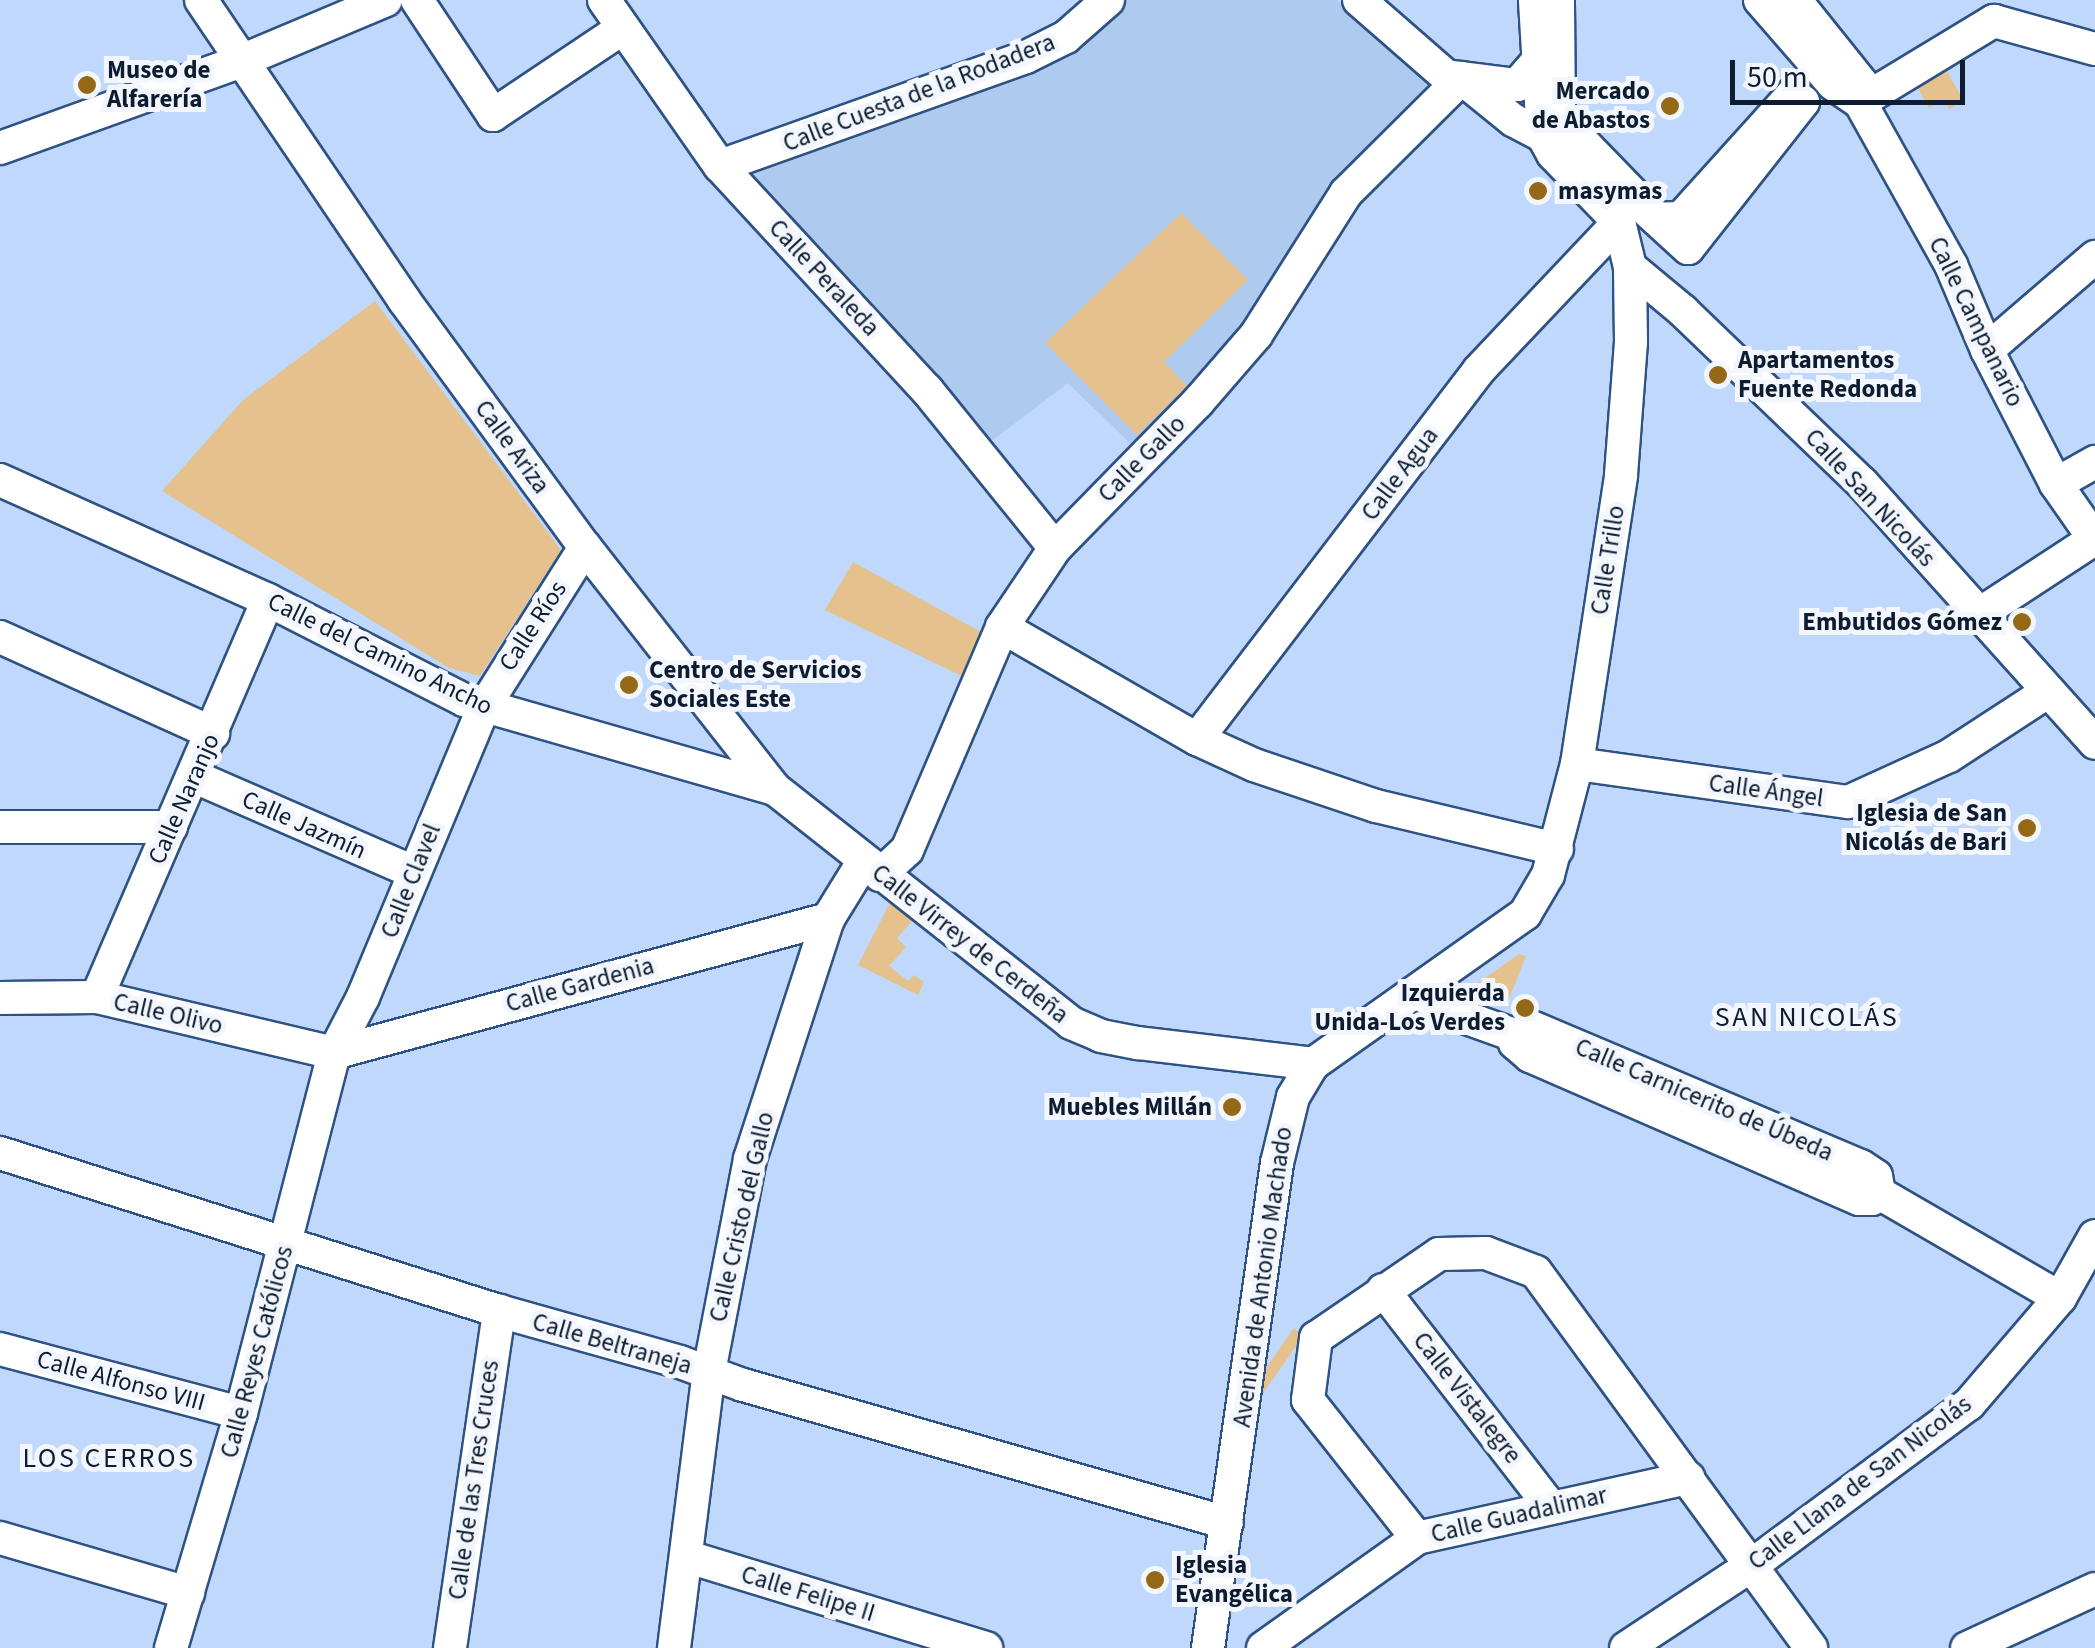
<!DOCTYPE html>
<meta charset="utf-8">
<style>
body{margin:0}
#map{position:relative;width:2095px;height:1648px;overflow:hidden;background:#bfd8fb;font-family:"Source Sans 3",sans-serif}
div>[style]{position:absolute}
.built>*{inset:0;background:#afcaef}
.green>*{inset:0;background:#e4c18d;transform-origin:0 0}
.roads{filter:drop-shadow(2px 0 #2e5283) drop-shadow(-2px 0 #2e5283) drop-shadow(0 2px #2e5283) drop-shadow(0 -2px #2e5283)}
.minor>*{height:32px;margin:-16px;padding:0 16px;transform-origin:16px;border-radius:16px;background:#fff}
.dots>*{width:28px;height:28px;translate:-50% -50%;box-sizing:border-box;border:5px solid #f3f7fd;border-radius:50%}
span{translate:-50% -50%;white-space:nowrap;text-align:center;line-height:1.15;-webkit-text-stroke:10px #f3f7fd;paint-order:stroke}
.poi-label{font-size:25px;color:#0d1c31;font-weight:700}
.left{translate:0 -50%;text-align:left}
.right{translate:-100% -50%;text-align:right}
.street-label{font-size:25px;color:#0d1c31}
.neighbourhood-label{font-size:28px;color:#0d1c31;letter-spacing:2.5px}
.scale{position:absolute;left:1730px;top:60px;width:235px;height:45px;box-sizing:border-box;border:5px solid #0d1c31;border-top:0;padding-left:12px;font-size:30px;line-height:35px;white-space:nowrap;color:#0d1c31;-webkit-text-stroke:8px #f3f7fd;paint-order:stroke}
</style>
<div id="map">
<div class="built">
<div style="clip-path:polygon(1128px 0,1337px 0,1438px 94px,1242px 335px,1135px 448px,1068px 383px,985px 446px,746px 168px,810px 151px,1038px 65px,1094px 34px)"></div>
</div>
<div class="green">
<div style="clip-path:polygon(1943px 65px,1964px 101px,1949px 109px,1944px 100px,1929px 108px,1914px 81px)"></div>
<div style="clip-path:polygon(1181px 213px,1248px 280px,1164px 362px,1187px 386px,1137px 435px,1045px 343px)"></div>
<div style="clip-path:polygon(375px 301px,561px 550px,480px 676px,449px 668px,162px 491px,243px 400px)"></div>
<div style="clip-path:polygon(853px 562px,990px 637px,972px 681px,825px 610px)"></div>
<div style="clip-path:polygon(890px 903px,912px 921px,897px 938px,906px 947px,889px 966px,908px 981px,914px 975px,924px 982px,918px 995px,858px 965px)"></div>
<div style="clip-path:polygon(1519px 954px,1526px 956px,1507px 1004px,1478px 999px,1475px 985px)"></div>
<div style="left:1294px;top:1328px;width:12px;height:101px;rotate:35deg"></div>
</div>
<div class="roads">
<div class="minor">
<div style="left:201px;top:0;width:362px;rotate:55.9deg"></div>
<div style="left:404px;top:300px;width:306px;rotate:53.8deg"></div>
<div style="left:585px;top:547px;width:308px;rotate:51.9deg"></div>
<div style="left:775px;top:789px;width:377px;rotate:38.3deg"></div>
<div style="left:1071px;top:1023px;width:33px;rotate:23deg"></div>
<div style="left:1101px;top:1036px;width:38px;rotate:11deg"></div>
<div style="left:1138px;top:1043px;width:176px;rotate:6.8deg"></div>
<div style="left:417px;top:0;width:138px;rotate:56.5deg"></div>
<div style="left:493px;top:115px;width:156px;rotate:-33.8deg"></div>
<div style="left:604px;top:0;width:203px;rotate:55.1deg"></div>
<div style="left:720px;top:166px;width:305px;rotate:47.3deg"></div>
<div style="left:927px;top:390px;width:203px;rotate:51deg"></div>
<div style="left:1359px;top:0;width:116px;rotate:41.1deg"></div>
<div style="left:1446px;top:76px;width:72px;rotate:7.2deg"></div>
<div style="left:1517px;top:85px;width:29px;rotate:-49deg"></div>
<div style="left:1760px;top:0;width:111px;rotate:49deg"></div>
<div style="left:1833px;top:84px;width:32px;rotate:34deg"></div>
<div style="left:1860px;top:102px;width:187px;rotate:60.8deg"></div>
<div style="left:1951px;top:265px;width:92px;rotate:67deg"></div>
<div style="left:1987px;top:350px;width:151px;rotate:62.8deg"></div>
<div style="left:2056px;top:484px;width:68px;rotate:55.1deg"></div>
<div style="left:1795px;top:0;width:117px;rotate:51.3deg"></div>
<div style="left:1868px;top:91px;width:15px;rotate:-169deg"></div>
<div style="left:1465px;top:81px;width:62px;rotate:39.1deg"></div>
<div style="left:1513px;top:120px;width:34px;rotate:28deg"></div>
<div style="left:1860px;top:102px;width:157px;rotate:-31.2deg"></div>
<div style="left:1994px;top:21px;width:105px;rotate:15.5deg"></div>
<div style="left:1550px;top:119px;width:3px;rotate:90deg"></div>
<div style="left:1550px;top:122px;width:187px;rotate:42.4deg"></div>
<div style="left:1688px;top:248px;width:186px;rotate:-51.8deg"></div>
<div style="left:1803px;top:102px;width:13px;rotate:-141deg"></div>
<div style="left:1793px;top:94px;width:167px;rotate:132.1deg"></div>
<div style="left:1681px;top:218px;width:24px;rotate:178deg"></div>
<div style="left:1657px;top:219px;width:141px;rotate:-134.1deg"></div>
<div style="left:1559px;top:118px;width:118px;rotate:-90.5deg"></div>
<div style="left:0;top:148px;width:256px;rotate:-19.8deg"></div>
<div style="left:241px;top:61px;width:157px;rotate:-22.8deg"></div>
<div style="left:720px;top:166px;width:325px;rotate:-19.6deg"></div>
<div style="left:1026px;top:57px;width:45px;rotate:-26.6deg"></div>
<div style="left:1066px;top:37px;width:56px;rotate:-41.4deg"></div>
<div style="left:1630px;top:267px;width:69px;rotate:39.7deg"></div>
<div style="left:1683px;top:311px;width:248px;rotate:43.9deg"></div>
<div style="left:1862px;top:483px;width:349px;rotate:48.1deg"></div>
<div style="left:1987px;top:350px;width:143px;rotate:-40.7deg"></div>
<div style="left:0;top:480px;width:294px;rotate:24.1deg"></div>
<div style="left:268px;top:600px;width:220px;rotate:27deg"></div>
<div style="left:464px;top:700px;width:323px;rotate:16deg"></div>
<div style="left:2056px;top:484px;width:45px;rotate:-29.4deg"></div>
<div style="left:1978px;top:615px;width:139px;rotate:-33.2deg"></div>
<div style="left:1002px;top:627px;width:225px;rotate:29.9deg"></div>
<div style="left:1197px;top:739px;width:63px;rotate:24.5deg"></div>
<div style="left:1254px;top:765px;width:129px;rotate:18.6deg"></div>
<div style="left:1376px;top:806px;width:186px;rotate:13.4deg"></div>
<div style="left:0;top:637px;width:234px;rotate:24.3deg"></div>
<div style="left:1197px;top:739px;width:464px;rotate:-52.6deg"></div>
<div style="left:1479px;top:370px;width:204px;rotate:-46.6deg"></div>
<div style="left:1577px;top:764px;width:274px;rotate:8deg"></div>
<div style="left:1848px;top:802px;width:111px;rotate:-24.5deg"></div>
<div style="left:1949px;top:756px;width:117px;rotate:-33.1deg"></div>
<div style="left:195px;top:777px;width:239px;rotate:23.5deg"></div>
<div style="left:0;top:827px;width:171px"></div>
<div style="left:880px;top:875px;width:37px;rotate:-43deg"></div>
<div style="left:907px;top:850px;width:242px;rotate:-66.9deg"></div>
<div style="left:1002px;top:627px;width:95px;rotate:-56.1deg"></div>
<div style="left:1055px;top:548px;width:204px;rotate:-45.6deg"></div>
<div style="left:1198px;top:402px;width:89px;rotate:-49.1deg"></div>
<div style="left:1256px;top:335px;width:168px;rotate:-57.6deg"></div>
<div style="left:1346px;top:193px;width:163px;rotate:-44.8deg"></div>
<div style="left:1417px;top:992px;width:36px;rotate:32deg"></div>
<div style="left:1447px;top:1011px;width:71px;rotate:19.7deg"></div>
<div style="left:97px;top:997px;width:432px;rotate:-66.7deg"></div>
<div style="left:0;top:998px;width:97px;rotate:-0.6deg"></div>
<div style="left:97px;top:997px;width:244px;rotate:13.3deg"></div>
<div style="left:334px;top:1053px;width:512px;rotate:-15.18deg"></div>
<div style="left:1534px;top:1028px;width:355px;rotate:22.9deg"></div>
<div style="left:1861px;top:1166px;width:18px;rotate:34deg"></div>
<div style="left:1876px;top:1176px;width:17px;rotate:80deg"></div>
<div style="left:1879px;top:1193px;width:9px;rotate:139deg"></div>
<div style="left:1872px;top:1199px;width:13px;rotate:180deg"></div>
<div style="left:1859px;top:1199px;width:359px;rotate:-156.5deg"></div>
<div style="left:1530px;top:1056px;width:20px;rotate:-139deg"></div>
<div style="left:1515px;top:1043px;width:8px;rotate:-97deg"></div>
<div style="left:1514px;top:1035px;width:21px;rotate:-19deg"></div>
<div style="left:0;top:1153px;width:523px;rotate:17.57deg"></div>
<div style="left:499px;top:1311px;width:188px;rotate:15.7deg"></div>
<div style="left:680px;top:1362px;width:67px;rotate:20.1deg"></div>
<div style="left:743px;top:1385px;width:503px;rotate:15.91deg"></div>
<div style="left:1879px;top:1193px;width:209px;rotate:30.1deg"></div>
<div style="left:1383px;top:1290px;width:274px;rotate:52.3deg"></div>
<div style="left:0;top:1349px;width:249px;rotate:14.9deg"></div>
<div style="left:0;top:1538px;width:196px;rotate:16.3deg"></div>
<div style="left:1417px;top:1538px;width:176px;rotate:-128.3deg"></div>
<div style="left:1308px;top:1400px;width:63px;rotate:-82.6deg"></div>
<div style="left:1316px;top:1338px;width:149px;rotate:-34.3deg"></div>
<div style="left:1439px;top:1254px;width:47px;rotate:-1.2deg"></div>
<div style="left:1486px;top:1253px;width:53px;rotate:20.8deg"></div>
<div style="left:1536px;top:1272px;width:466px;rotate:53.8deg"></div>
<div style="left:688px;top:1557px;width:312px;rotate:17deg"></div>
<div style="left:171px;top:1648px;width:245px;rotate:-73.4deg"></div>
<div style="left:241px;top:1413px;width:372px;rotate:-75.5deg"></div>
<div style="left:334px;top:1053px;width:63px;rotate:-62.6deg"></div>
<div style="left:363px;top:997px;width:314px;rotate:-67.4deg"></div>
<div style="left:484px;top:707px;width:189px;rotate:-57.7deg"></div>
<div style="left:450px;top:1648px;width:341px;rotate:-81.7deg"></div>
<div style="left:674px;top:1648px;width:278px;rotate:-82.8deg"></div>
<div style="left:709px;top:1372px;width:217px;rotate:-79.1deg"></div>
<div style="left:750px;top:1159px;width:252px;rotate:-72deg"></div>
<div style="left:828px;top:919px;width:67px;rotate:-58.4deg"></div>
<div style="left:1208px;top:1648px;width:490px;rotate:-81.9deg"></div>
<div style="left:1277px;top:1163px;width:68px;rotate:-76.4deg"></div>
<div style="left:1293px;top:1097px;width:39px;rotate:-59deg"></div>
<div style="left:1313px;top:1064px;width:260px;rotate:-35.3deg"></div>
<div style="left:1525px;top:914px;width:45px;rotate:-59.5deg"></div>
<div style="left:1548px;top:875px;width:115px;rotate:-75.4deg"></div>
<div style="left:1577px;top:764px;width:292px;rotate:-81.3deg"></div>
<div style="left:1621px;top:475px;width:133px;rotate:-85.7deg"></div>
<div style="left:1631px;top:342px;width:75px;rotate:-90.8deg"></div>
<div style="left:1630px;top:267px;width:46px;rotate:-103.7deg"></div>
<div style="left:1619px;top:222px;width:95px;rotate:-134.1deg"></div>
<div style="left:1553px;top:154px;width:21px;rotate:-119deg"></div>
<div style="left:1543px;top:136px;width:136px;rotate:-93.4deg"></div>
<div style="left:1263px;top:1648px;width:189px;rotate:-35.5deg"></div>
<div style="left:1417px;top:1538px;width:278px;rotate:-12.5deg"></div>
<div style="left:1626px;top:1648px;width:151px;rotate:-33.4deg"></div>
<div style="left:1752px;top:1565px;width:270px;rotate:-36.6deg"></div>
<div style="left:1969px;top:1404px;width:140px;rotate:-49.4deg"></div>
<div style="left:2060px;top:1298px;width:71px;rotate:-60.6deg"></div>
<div style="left:1967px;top:1648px;width:141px;rotate:-24.7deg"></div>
</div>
</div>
<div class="dots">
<div style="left:87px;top:85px;background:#956815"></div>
<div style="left:1670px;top:106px;background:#956815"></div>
<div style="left:1538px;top:191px;background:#956815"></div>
<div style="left:1718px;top:375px;background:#956815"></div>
<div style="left:2022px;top:622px;background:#956815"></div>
<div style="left:629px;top:685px;background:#956815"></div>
<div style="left:2027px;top:828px;background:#956815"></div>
<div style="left:1525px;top:1008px;background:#956815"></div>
<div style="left:1232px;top:1107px;background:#956815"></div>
<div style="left:1155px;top:1580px;background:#956815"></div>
</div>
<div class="poi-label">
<span class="left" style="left:107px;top:85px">Museo de<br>Alfarería</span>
<span class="right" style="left:1650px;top:106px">Mercado<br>de Abastos</span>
<span class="left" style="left:1558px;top:191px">masymas</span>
<span class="left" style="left:1738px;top:375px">Apartamentos<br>Fuente Redonda</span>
<span class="right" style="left:2002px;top:622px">Embutidos Gómez</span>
<span class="left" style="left:649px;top:685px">Centro de Servicios<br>Sociales Este</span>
<span class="right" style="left:2007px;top:828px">Iglesia de San<br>Nicolás de Bari</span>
<span class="right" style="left:1505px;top:1008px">Izquierda<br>Unida-Los Verdes</span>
<span class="right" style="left:1212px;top:1107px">Muebles Millán</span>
<span class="left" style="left:1175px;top:1580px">Iglesia<br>Evangélica</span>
</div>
<div class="street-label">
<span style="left:919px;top:93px;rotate:-21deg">Calle Cuesta de la Rodadera</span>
<span style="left:824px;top:278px;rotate:47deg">Calle Peraleda</span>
<span style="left:1976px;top:322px;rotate:64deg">Calle Campanario</span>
<span style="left:512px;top:447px;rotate:54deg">Calle Ariza</span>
<span style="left:1142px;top:459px;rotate:-45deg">Calle Gallo</span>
<span style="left:1400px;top:474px;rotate:-53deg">Calle Agua</span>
<span style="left:1870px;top:498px;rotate:47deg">Calle San Nicolás</span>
<span style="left:1608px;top:560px;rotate:-81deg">Calle Trillo</span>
<span style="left:533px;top:626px;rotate:-57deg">Calle Ríos</span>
<span style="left:380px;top:654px;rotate:26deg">Calle del Camino Ancho</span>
<span style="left:1766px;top:791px;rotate:8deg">Calle Ángel</span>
<span style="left:184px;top:799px;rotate:-66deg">Calle Naranjo</span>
<span style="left:304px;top:825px;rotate:24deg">Calle Jazmín</span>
<span style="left:411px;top:881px;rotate:-68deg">Calle Clavel</span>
<span style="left:970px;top:944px;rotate:38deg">Calle Virrey de Cerdeña</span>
<span style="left:580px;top:985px;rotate:-15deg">Calle Gardenia</span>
<span style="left:168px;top:1014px;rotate:13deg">Calle Olivo</span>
<span style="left:1704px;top:1100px;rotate:23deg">Calle Carnicerito de Úbeda</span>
<span style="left:742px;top:1217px;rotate:-77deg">Calle Cristo del Gallo</span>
<span style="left:1263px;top:1277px;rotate:-82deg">Avenida de Antonio Machado</span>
<span style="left:612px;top:1344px;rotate:16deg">Calle Beltraneja</span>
<span style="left:257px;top:1352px;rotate:-75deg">Calle Reyes Católicos</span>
<span style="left:121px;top:1381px;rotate:15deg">Calle Alfonso VIII</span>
<span style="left:1467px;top:1398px;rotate:52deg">Calle Vistalegre</span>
<span style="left:474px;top:1480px;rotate:-82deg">Calle de las Tres Cruces</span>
<span style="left:1860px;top:1483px;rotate:-37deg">Calle Llana de San Nicolás</span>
<span style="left:1519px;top:1515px;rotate:-13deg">Calle Guadalimar</span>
<span style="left:808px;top:1594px;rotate:17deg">Calle Felipe II</span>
</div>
<div class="neighbourhood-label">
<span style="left:1807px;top:1017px">SAN NICOLÁS</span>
<span style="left:109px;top:1458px">LOS CERROS</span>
</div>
<div class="scale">50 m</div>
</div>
